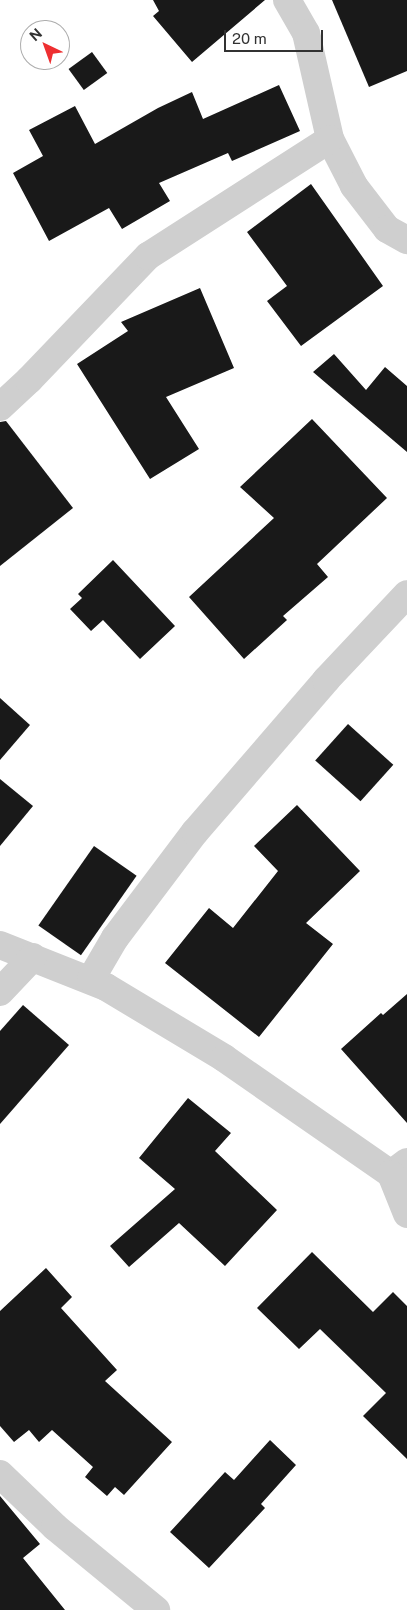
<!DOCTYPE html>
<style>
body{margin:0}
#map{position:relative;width:407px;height:1610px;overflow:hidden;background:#fff;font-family:"Public Sans",sans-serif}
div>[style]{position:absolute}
.building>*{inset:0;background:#191919;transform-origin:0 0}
.street>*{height:28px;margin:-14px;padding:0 14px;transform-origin:14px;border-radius:14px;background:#cfcfcf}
span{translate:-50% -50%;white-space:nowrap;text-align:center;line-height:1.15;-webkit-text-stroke:5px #fff;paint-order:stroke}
.north{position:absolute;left:20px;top:20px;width:50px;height:50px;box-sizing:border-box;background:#fff;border:1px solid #adadad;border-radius:50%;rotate:318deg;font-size:14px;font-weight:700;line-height:20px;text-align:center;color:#323232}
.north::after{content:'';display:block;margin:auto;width:18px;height:22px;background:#ee2f31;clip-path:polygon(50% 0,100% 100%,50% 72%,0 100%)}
.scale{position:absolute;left:224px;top:30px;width:99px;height:22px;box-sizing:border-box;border:2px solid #323232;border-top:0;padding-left:6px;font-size:15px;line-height:18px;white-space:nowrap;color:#323232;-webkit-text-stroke:4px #fff;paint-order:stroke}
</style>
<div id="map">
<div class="building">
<div style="clip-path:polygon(153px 0,265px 0,192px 62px,153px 16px,159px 11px)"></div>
<div style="clip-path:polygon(332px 0,407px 0,407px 71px,369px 87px)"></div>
<div style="left:92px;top:52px;width:26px;height:29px;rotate:54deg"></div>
<div style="clip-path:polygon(279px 85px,300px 131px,232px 161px,228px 153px,159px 183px,170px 201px,122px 229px,109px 208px,49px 241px,13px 173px,43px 156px,29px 130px,75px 106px,95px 144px,158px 108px,192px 92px,203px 119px)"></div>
<div style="clip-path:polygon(311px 184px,383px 286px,301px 346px,267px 301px,287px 286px,247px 232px)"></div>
<div style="clip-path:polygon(200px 288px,234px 368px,166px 397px,199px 449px,150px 479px,77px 364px,128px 331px,121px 322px)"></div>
<div style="clip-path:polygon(334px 354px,366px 390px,385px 367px,407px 386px,407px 452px,313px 372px)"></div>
<div style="clip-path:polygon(312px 419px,387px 498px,317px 564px,328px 577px,283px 616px,287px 620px,244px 659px,189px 597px,274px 518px,240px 487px)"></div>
<div style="clip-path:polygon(6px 421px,73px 508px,0 566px,0 422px)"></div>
<div style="clip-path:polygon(113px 560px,175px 626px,140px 659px,103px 620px,91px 631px,70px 609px,82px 598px,78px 594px)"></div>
<div style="clip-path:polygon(0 698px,30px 725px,0 760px)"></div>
<div style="left:348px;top:724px;width:61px;height:49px;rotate:42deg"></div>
<div style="clip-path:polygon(0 779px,33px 806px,0 846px)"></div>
<div style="clip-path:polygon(297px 805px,360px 871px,306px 923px,333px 944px,259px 1037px,165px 963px,209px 908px,233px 928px,278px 871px,254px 846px)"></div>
<div style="left:94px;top:846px;width:52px;height:97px;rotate:35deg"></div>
<div style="clip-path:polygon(407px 994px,407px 1123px,341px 1049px,381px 1013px,383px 1015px)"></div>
<div style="clip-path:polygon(23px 1005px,69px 1045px,0 1124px,0 1031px)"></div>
<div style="clip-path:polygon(188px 1098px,231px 1133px,215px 1151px,277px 1210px,225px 1266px,179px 1223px,129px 1267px,110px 1246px,175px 1189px,139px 1158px)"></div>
<div style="clip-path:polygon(312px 1252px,373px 1312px,393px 1292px,407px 1306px,407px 1459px,363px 1416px,386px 1393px,320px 1329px,299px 1349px,257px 1308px)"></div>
<div style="clip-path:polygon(46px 1268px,72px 1297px,61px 1308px,117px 1370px,105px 1381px,172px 1442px,124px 1495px,115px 1487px,107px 1496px,85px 1477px,93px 1467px,52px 1430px,39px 1442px,29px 1430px,14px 1442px,0 1426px,0 1311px)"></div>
<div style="clip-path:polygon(270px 1440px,296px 1465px,261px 1504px,265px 1508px,209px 1568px,170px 1532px,225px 1472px,234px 1480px)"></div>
<div style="clip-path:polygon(0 1496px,40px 1544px,23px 1558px,65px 1610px,0 1610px)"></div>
</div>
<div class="street">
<div style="left:287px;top:0;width:38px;rotate:60deg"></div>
<div style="left:306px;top:33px;width:109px;rotate:77.2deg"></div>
<div style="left:330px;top:139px;width:53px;rotate:62.9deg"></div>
<div style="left:354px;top:186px;width:54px;rotate:52.5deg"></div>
<div style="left:387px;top:229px;width:23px;rotate:29deg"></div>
<div style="left:0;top:407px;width:40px;rotate:-43deg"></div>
<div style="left:29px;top:380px;width:172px;rotate:-46.2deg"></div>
<div style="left:148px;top:256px;width:216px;rotate:-32.7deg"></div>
<div style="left:0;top:945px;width:114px;rotate:21.6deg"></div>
<div style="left:106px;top:987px;width:138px;rotate:31deg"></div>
<div style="left:224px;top:1058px;width:203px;rotate:34.8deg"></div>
<div style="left:91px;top:979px;width:48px;rotate:-59.7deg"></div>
<div style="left:115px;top:938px;width:133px;rotate:-53deg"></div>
<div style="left:195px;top:832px;width:201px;rotate:-49.2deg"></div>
<div style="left:326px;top:680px;width:118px;rotate:-46.7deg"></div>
<div style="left:0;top:992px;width:48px;rotate:-46.7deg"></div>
<div style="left:407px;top:1162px;width:20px;rotate:143deg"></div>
<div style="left:391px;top:1174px;width:43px;rotate:68.2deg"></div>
<div style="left:0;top:1474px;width:76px;rotate:43.9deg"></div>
<div style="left:55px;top:1527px;width:131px;rotate:39.4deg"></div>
</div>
<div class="north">N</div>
<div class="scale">20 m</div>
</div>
